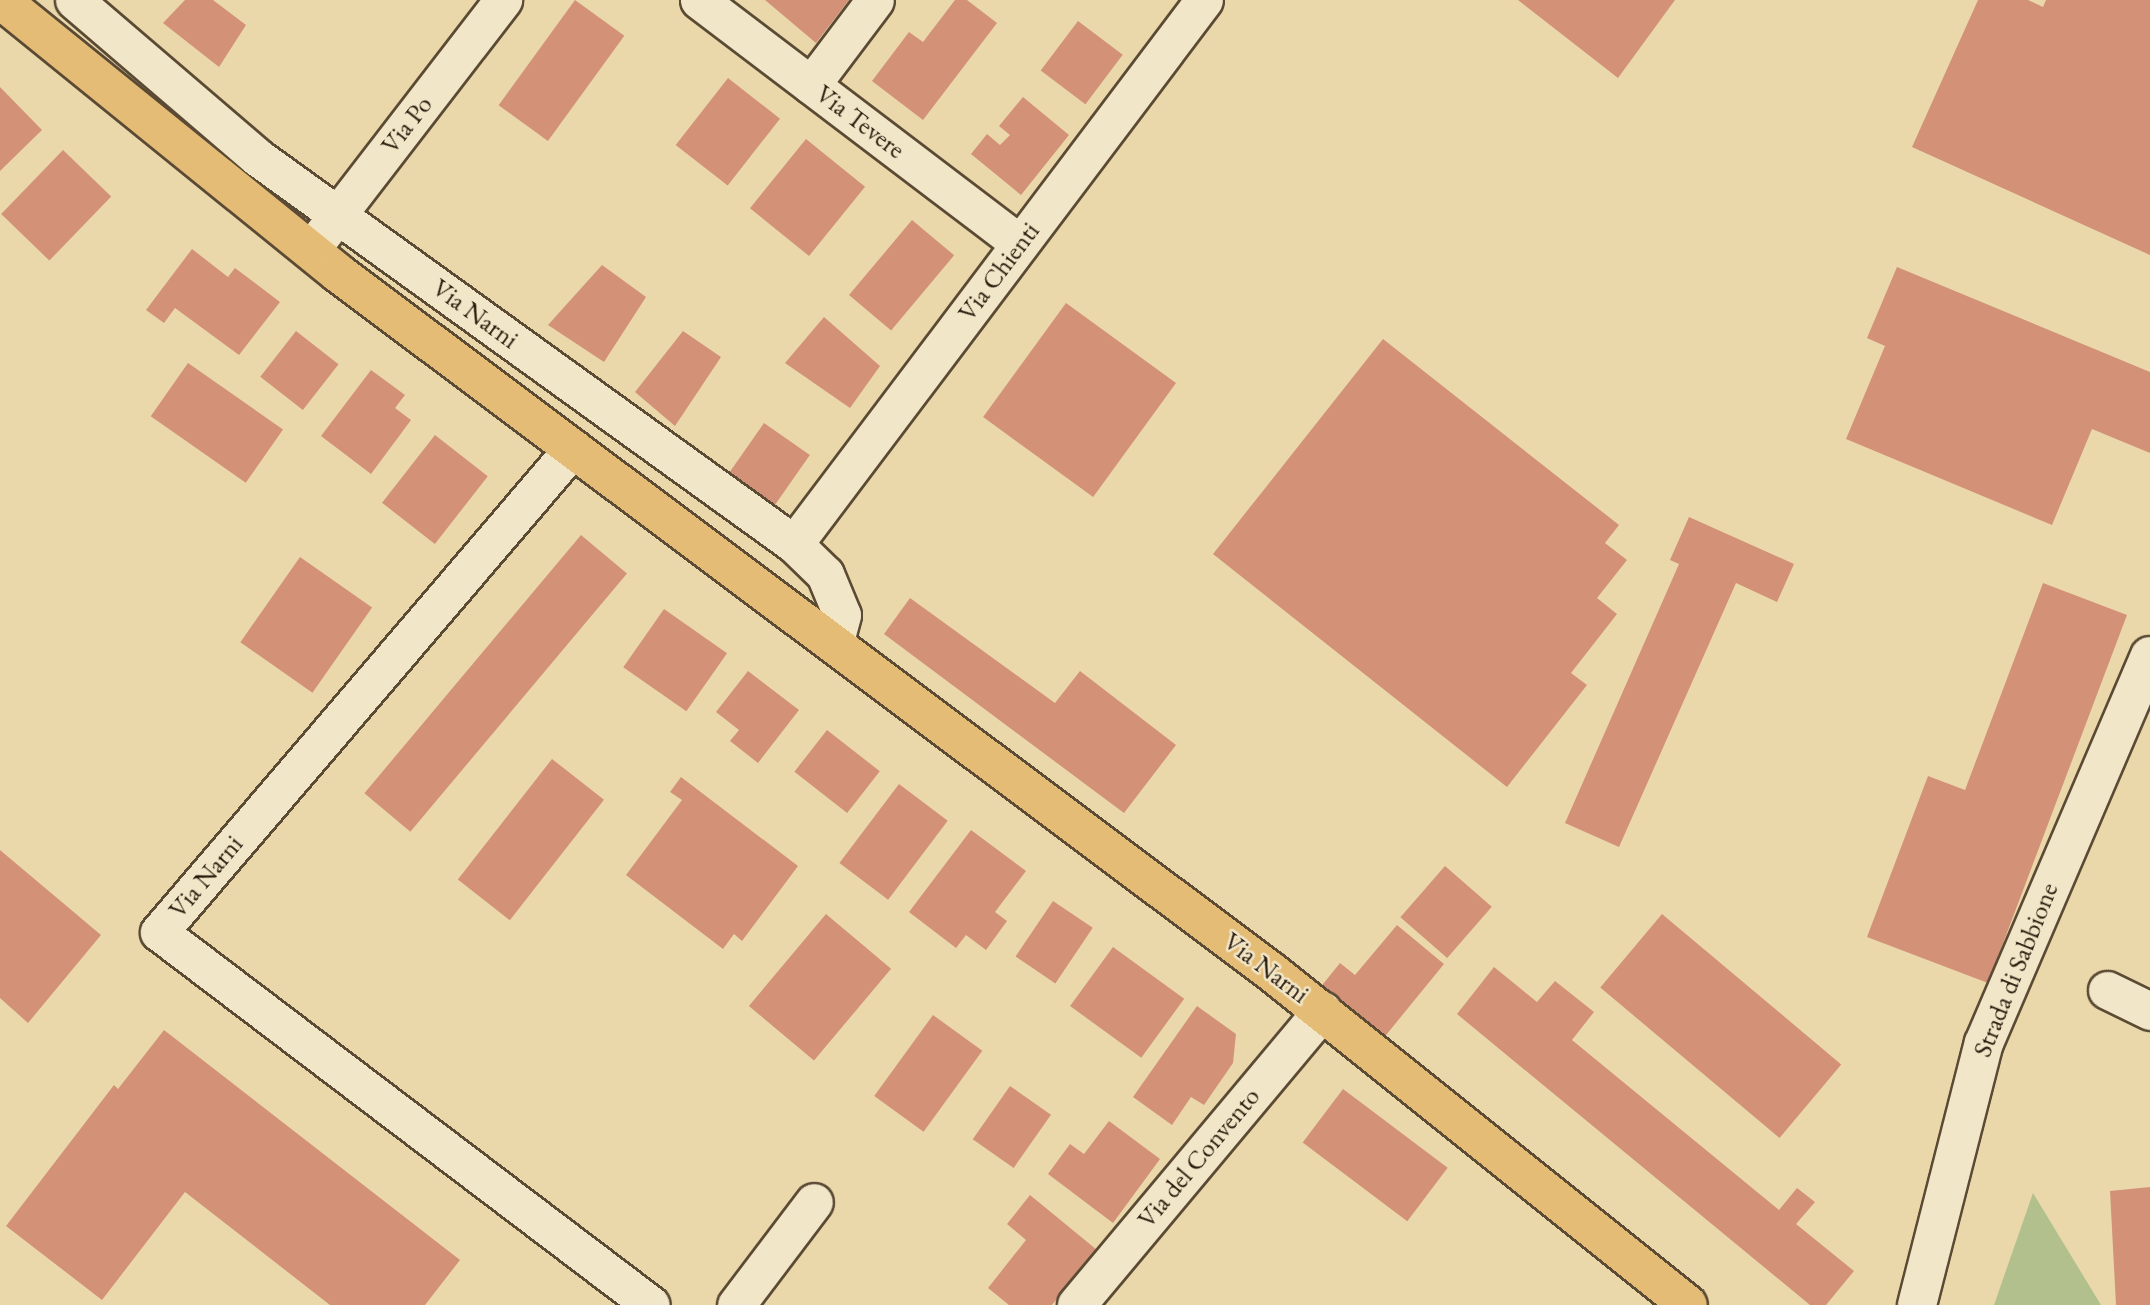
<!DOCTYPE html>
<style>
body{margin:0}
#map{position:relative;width:2150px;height:1305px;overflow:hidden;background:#ead8ab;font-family:"EB Garamond",serif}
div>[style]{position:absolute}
.green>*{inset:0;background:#b1c08d}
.building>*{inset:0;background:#d39277;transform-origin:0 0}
.roads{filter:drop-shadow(2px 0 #5b4a34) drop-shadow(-2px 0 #5b4a34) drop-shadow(0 2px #5b4a34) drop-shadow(0 -2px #5b4a34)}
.street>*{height:37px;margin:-18.5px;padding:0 18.5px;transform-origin:18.5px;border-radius:18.5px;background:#f1e6c8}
.secondary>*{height:38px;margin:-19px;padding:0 19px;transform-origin:19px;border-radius:19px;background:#f1e6c8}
.primary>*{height:38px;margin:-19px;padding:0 19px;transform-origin:19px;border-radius:19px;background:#e5bc76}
span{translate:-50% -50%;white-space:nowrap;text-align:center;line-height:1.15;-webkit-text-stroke:5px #f1e6c8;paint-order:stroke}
.street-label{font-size:26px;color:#2b1b0d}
</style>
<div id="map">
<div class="green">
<div style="clip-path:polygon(2033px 1193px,2101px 1305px,1994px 1305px)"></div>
</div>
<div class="building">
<div style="clip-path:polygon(185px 0,213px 0,246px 25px,219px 67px,163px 23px)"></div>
<div style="left:575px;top:0;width:61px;height:130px;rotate:36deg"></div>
<div style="clip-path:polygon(765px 0,849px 0,816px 43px)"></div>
<div style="clip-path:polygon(955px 0,967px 0,997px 23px,923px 120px,872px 81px,909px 32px,923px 42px)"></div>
<div style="clip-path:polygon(1518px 0,1675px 0,1618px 78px)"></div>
<div style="clip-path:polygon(1978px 0,2028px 0,2043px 7px,2046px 0,2150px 0,2150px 255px,1912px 147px)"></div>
<div style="left:1078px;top:21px;width:56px;height:62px;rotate:37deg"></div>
<div style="left:728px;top:78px;width:66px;height:85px;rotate:38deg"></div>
<div style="clip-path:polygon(0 87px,42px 130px,0 171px)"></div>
<div style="clip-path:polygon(1023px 97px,1069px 135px,1021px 195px,971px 154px,987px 134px,1000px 145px,1010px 135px,999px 126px)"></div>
<div style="left:806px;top:139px;width:76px;height:89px;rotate:39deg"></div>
<div style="left:63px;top:150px;width:67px;height:89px;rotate:44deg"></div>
<div style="left:912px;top:220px;width:55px;height:98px;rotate:40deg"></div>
<div style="clip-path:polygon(192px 249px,228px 277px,235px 268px,280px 302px,239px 355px,175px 308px,164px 323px,146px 310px)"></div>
<div style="clip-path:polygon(602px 265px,646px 297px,604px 362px,548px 325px)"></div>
<div style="clip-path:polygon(1897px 267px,2150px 372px,2150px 453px,2092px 429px,2052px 525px,1846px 439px,1885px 346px,1867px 338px)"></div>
<div style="left:1066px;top:303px;width:136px;height:141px;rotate:36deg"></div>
<div style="clip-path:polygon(824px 317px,880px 366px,850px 408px,785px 363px)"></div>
<div style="left:296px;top:331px;width:54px;height:58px;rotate:38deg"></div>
<div style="clip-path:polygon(683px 331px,721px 357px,675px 426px,635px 392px)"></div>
<div style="clip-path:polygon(1383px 339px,1619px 525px,1605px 543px,1627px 560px,1597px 598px,1617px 614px,1571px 673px,1587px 685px,1507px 787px,1213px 554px)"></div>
<div style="left:188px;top:363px;width:116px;height:65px;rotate:35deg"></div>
<div style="clip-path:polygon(371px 370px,405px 395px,395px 408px,411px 420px,371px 474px,321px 436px)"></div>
<div style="left:764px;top:423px;width:56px;height:64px;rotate:35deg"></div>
<div style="left:435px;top:435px;width:67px;height:86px;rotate:38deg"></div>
<div style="clip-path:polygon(1689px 517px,1794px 564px,1777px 602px,1736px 583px,1619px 847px,1565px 823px,1679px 564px,1670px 560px)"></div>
<div style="left:581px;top:535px;width:60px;height:337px;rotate:40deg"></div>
<div style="left:300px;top:557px;width:88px;height:104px;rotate:35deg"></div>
<div style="clip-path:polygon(2043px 583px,2127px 615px,1988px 983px,1867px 937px,1928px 776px,1965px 790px)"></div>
<div style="clip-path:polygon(910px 598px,1055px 703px,1080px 671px,1176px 745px,1124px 813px,884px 634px)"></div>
<div style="left:664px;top:609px;width:77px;height:71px;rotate:35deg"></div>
<div style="clip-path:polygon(748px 671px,799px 710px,758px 763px,730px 741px,739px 730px,716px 712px)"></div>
<div style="left:827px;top:730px;width:67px;height:53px;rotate:38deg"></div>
<div style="left:552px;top:759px;width:66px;height:153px;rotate:38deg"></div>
<div style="clip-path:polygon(681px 777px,798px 866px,742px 941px,734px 934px,723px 949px,626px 875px,682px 800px,670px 792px)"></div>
<div style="left:899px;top:784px;width:61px;height:99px;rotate:37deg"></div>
<div style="clip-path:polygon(971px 830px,1026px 871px,995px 912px,1007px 921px,986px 950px,966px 935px,956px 948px,909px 912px)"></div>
<div style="clip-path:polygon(0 850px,101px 935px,28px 1023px,0 998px)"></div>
<div style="left:1445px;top:866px;width:62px;height:68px;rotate:41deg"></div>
<div style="left:1053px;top:901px;width:48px;height:67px;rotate:34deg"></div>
<div style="left:826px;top:914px;width:85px;height:120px;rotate:40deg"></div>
<div style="left:1662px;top:914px;width:234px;height:96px;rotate:40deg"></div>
<div style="clip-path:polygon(1397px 925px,1444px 964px,1382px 1040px,1319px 989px,1340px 963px,1355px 975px)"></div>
<div style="left:1113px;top:947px;width:88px;height:73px;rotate:36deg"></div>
<div style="clip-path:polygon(1494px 967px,1537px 1002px,1555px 981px,1594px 1012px,1572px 1040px,1779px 1210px,1797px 1188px,1815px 1202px,1796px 1224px,1854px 1271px,1826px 1305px,1810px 1305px,1457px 1014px)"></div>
<div style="clip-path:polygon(1197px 1006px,1236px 1034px,1233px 1063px,1204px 1105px,1191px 1097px,1172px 1125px,1133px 1097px)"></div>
<div style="left:933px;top:1015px;width:61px;height:100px;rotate:36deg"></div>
<div style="clip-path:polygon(164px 1030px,460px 1260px,425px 1305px,330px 1305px,185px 1192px,102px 1300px,6px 1226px,114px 1085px,118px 1089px)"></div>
<div style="left:1010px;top:1086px;width:50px;height:65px;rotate:35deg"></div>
<div style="left:1343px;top:1089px;width:131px;height:67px;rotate:37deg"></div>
<div style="clip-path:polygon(1109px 1121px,1160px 1159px,1113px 1223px,1048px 1174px,1070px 1144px,1084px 1154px)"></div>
<div style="clip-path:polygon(2150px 1187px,2150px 1305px,2116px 1305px,2110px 1191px)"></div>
<div style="clip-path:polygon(1030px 1195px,1097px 1250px,1052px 1305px,1009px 1305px,988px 1288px,1026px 1240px,1007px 1224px)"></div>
</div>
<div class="roads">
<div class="street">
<div style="left:74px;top:0;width:241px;rotate:40.6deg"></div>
<div style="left:257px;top:157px;width:662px;rotate:35.78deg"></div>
<div style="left:794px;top:544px;width:43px;rotate:44.1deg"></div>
<div style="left:825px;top:574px;width:44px;rotate:67.5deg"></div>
<div style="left:842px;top:615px;width:30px;rotate:105deg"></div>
<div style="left:699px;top:0;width:403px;rotate:37.2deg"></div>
<div style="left:811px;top:85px;width:106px;rotate:-53deg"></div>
<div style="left:322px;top:235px;width:297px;rotate:-52.4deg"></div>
<div style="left:573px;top:448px;width:637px;rotate:130.54deg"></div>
<div style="left:159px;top:932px;width:617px;rotate:37.17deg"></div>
<div style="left:794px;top:544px;width:681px;rotate:-53deg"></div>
<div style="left:2107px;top:990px;width:48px;rotate:26deg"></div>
<div style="left:736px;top:1305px;width:129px;rotate:-52.9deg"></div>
</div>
<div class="secondary">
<div style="left:1077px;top:1305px;width:383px;rotate:-50.1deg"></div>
<div style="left:1917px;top:1305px;width:270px;rotate:-75.7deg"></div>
<div style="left:1984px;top:1043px;width:421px;rotate:-66.8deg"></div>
</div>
<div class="primary">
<div style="left:1px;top:0;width:434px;rotate:39deg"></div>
<div style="left:338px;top:273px;width:1168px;rotate:36.82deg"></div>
<div style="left:1273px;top:973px;width:531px;rotate:38.66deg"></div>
</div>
</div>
<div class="street-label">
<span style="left:860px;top:122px;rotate:37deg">Via Tevere</span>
<span style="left:407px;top:125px;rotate:-52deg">Via Po</span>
<span style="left:999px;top:272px;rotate:-53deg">Via Chienti</span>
<span style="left:475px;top:314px;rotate:36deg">Via Narni</span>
<span style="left:206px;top:877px;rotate:-50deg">Via Narni</span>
<span style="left:1266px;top:968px;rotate:37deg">Via Narni</span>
<span style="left:2016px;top:970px;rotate:-68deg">Strada di Sabbione</span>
<span style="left:1199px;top:1158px;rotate:-50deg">Via del Convento</span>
</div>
</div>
